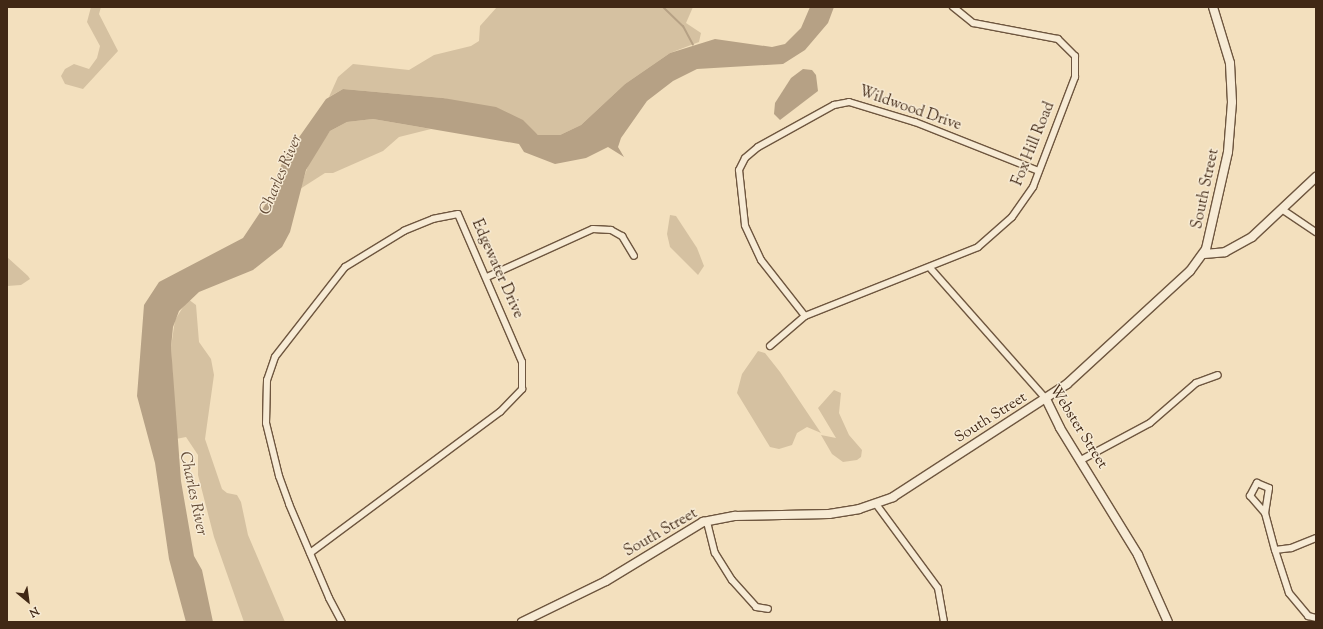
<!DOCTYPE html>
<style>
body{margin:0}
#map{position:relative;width:1323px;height:629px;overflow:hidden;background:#f3e0be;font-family:"Sorts Mill Goudy",serif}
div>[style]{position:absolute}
.green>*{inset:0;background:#d5c1a1}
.water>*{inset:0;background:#b6a185}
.stream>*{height:2px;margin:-1px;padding:0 1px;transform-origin:1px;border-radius:1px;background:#b6a185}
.roads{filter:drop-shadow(1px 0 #6e563f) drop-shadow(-1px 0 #6e563f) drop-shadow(0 1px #6e563f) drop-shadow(0 -1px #6e563f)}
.street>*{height:6px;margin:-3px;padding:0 3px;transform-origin:3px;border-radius:3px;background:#f7ebd5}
.secondary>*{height:8px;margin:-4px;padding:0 4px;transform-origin:4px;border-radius:4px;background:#f7ebd5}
span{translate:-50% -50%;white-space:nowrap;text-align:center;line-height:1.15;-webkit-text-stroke:3px #f7ebd5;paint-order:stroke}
.street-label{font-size:15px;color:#412815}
.water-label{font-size:16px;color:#644c37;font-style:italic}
.frame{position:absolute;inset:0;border:8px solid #412815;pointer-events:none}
.north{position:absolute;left:8px;top:581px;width:40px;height:40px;-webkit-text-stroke:3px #f7ebd5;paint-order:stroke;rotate:151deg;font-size:11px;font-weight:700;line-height:16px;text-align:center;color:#412815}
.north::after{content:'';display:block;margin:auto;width:14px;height:18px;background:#412815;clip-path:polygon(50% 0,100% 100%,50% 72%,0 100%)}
</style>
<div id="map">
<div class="green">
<div style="clip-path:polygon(91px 7px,101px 7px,99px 14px,118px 51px,83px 89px,65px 84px,61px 76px,65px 69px,74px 64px,89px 69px,97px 58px,100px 46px,87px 22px)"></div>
<div style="clip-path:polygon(497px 7px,693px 7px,686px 23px,701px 33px,699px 42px,670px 53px,625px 84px,581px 125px,560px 135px,538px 135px,515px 117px,443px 98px,343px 89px,329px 97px,338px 77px,353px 64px,409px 70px,434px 55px,471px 46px,479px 41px,480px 26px)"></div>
<div style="clip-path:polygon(373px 119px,431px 129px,399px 137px,383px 151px,333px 173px,325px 173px,300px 189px,310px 160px,330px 131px,347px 122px)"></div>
<div style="clip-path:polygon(670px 215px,676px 216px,697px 248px,704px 266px,698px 275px,670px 247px,667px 234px)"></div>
<div style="clip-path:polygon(7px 257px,28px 276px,30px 279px,21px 285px,7px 286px)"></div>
<div style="clip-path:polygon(188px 299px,196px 305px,199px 342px,211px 359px,214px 375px,205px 439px,222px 489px,227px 493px,237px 495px,241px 502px,248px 535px,285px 622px,244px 622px,214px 537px,198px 475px,198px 455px,186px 437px,176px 439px,171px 347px,175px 320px)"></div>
<div style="clip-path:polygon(758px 351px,765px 353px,780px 372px,821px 433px,807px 427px,797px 433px,792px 445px,779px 449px,770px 447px,737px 393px,742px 374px)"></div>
<div style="clip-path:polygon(834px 390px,841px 393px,839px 413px,849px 435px,862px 450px,861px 457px,857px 460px,843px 462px,832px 454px,821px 435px,836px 438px,818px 408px)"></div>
</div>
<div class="water">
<div style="clip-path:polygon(810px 7px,834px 7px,828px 23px,805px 50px,783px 64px,697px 69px,673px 81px,647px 101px,621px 138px,618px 147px,624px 157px,608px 147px,586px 158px,555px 164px,524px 152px,519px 144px,373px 119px,347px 122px,330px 131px,306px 170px,290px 232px,282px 247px,253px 270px,199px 292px,179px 311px,173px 327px,171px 347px,181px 481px,194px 556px,202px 570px,213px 622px,186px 622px,169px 559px,155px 463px,137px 396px,144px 305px,159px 282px,243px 238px,271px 196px,283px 160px,326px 99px,343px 89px,443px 98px,496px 107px,523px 120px,538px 135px,560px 135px,581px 125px,625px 84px,670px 53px,715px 39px,772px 47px,785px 44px,801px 28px)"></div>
<div style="clip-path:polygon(803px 69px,812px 70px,816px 75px,818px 91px,780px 120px,774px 114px,775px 103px,791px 78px)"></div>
</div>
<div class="stream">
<div style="left:663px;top:7px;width:28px;rotate:44deg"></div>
<div style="left:683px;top:26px;width:21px;rotate:62deg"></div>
</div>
<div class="roads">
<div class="street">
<div style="left:1283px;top:210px;width:40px;rotate:34deg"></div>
<div style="left:931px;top:269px;width:174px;rotate:48.5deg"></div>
<div style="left:487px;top:277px;width:116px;rotate:-24.4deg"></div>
<div style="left:593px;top:229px;width:18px;rotate:3deg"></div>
<div style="left:611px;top:230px;width:13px;rotate:29deg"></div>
<div style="left:622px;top:236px;width:23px;rotate:59deg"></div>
<div style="left:805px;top:316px;width:71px;rotate:-128.2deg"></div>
<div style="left:761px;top:260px;width:38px;rotate:-115deg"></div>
<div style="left:745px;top:225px;width:55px;rotate:-96.2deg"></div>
<div style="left:739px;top:170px;width:13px;rotate:-63deg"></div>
<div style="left:745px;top:158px;width:17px;rotate:-40deg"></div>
<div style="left:758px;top:147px;width:87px;rotate:-28.9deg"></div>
<div style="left:834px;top:105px;width:15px;rotate:-11deg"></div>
<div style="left:849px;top:102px;width:69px;rotate:16.9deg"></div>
<div style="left:915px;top:122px;width:133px;rotate:21.6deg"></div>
<div style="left:770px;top:346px;width:46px;rotate:-40.6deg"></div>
<div style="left:805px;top:316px;width:186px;rotate:-21.7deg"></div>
<div style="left:978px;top:247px;width:45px;rotate:-41.4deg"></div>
<div style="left:1012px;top:217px;width:37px;rotate:-55deg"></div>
<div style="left:1033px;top:187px;width:118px;rotate:-69.1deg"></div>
<div style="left:1075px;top:77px;width:21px;rotate:-90deg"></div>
<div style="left:1075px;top:56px;width:24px;rotate:-135deg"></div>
<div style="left:1058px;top:39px;width:86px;rotate:-169.3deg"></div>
<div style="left:973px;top:23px;width:26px;rotate:-141deg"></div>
<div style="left:1081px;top:460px;width:78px;rotate:-28.2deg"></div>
<div style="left:1150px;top:423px;width:61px;rotate:-41deg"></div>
<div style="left:1196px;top:383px;width:23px;rotate:-20deg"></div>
<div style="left:876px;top:504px;width:104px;rotate:53.6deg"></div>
<div style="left:938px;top:588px;width:35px;rotate:80deg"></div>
<div style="left:1265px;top:513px;width:23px;rotate:-131deg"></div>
<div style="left:1250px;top:496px;width:15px;rotate:-62deg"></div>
<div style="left:1257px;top:483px;width:13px;rotate:23deg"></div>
<div style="left:1269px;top:488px;width:25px;rotate:99deg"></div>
<div style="left:1265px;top:513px;width:38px;rotate:75deg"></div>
<div style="left:707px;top:522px;width:32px;rotate:76deg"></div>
<div style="left:715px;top:553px;width:32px;rotate:58deg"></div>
<div style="left:732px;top:580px;width:36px;rotate:48deg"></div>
<div style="left:756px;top:607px;width:12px;rotate:9deg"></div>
<div style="left:1316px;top:538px;width:27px;rotate:158deg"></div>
<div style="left:1291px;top:548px;width:16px;rotate:173deg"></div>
<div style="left:1275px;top:550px;width:45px;rotate:72deg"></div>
<div style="left:1289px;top:593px;width:30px;rotate:50deg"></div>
<div style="left:1308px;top:616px;width:8px;rotate:14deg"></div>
<div style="left:310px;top:553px;width:237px;rotate:-36.6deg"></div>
<div style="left:500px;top:412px;width:32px;rotate:-46deg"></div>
<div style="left:522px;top:389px;width:27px;rotate:-90deg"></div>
<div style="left:522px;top:362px;width:161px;rotate:-113.4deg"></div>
<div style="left:458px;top:214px;width:25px;rotate:169deg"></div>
<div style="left:433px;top:219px;width:31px;rotate:158deg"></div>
<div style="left:404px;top:231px;width:69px;rotate:148.6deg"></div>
<div style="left:345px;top:267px;width:114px;rotate:127.9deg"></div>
<div style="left:275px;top:357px;width:24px;rotate:109deg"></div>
<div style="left:267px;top:380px;width:43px;rotate:91.3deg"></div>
<div style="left:266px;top:423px;width:55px;rotate:76.2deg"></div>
<div style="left:279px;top:476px;width:30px;rotate:70deg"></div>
<div style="left:289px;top:504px;width:102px;rotate:66.9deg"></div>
<div style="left:329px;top:598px;width:27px;rotate:62deg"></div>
</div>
<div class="secondary">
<div style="left:1204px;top:254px;width:21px;rotate:-5deg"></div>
<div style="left:1225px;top:252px;width:31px;rotate:-29deg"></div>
<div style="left:1252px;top:237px;width:88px;rotate:-43.2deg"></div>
<div style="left:1046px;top:399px;width:32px;rotate:64deg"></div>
<div style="left:1060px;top:428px;width:149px;rotate:58.4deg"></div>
<div style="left:1138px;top:555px;width:73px;rotate:65.9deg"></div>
<div style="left:522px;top:622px;width:93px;rotate:-26deg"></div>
<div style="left:606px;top:581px;width:114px;rotate:-31.3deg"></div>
<div style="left:703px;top:522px;width:33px;rotate:-11deg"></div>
<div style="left:735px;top:516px;width:94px;rotate:-1.2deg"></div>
<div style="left:829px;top:514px;width:30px;rotate:-9deg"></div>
<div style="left:859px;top:509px;width:36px;rotate:-19deg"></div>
<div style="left:893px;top:497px;width:207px;rotate:-33deg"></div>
<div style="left:1067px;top:384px;width:167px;rotate:-42.6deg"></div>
<div style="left:1190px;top:271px;width:27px;rotate:-54deg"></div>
<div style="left:1206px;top:249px;width:99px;rotate:-77.2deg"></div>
<div style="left:1228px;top:152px;width:50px;rotate:-85.4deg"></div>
<div style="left:1232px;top:102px;width:39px;rotate:-93deg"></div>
<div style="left:1230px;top:63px;width:59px;rotate:-106.9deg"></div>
</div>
</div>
<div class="street-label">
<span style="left:910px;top:109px;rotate:19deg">Wildwood Drive</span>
<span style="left:1034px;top:144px;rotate:-68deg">Fox Hill Road</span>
<span style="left:1206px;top:189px;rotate:-78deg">South Street</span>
<span style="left:497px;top:269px;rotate:66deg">Edgewater Drive</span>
<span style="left:991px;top:418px;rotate:-32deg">South Street</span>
<span style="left:1078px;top:427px;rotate:58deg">Webster Street</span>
<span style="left:661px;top:533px;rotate:-30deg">South Street</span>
</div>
<div class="water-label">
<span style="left:282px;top:175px;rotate:-67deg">Charles River</span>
<span style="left:192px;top:494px;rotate:78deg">Charles River</span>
</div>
<div class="frame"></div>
<div class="north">N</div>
</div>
